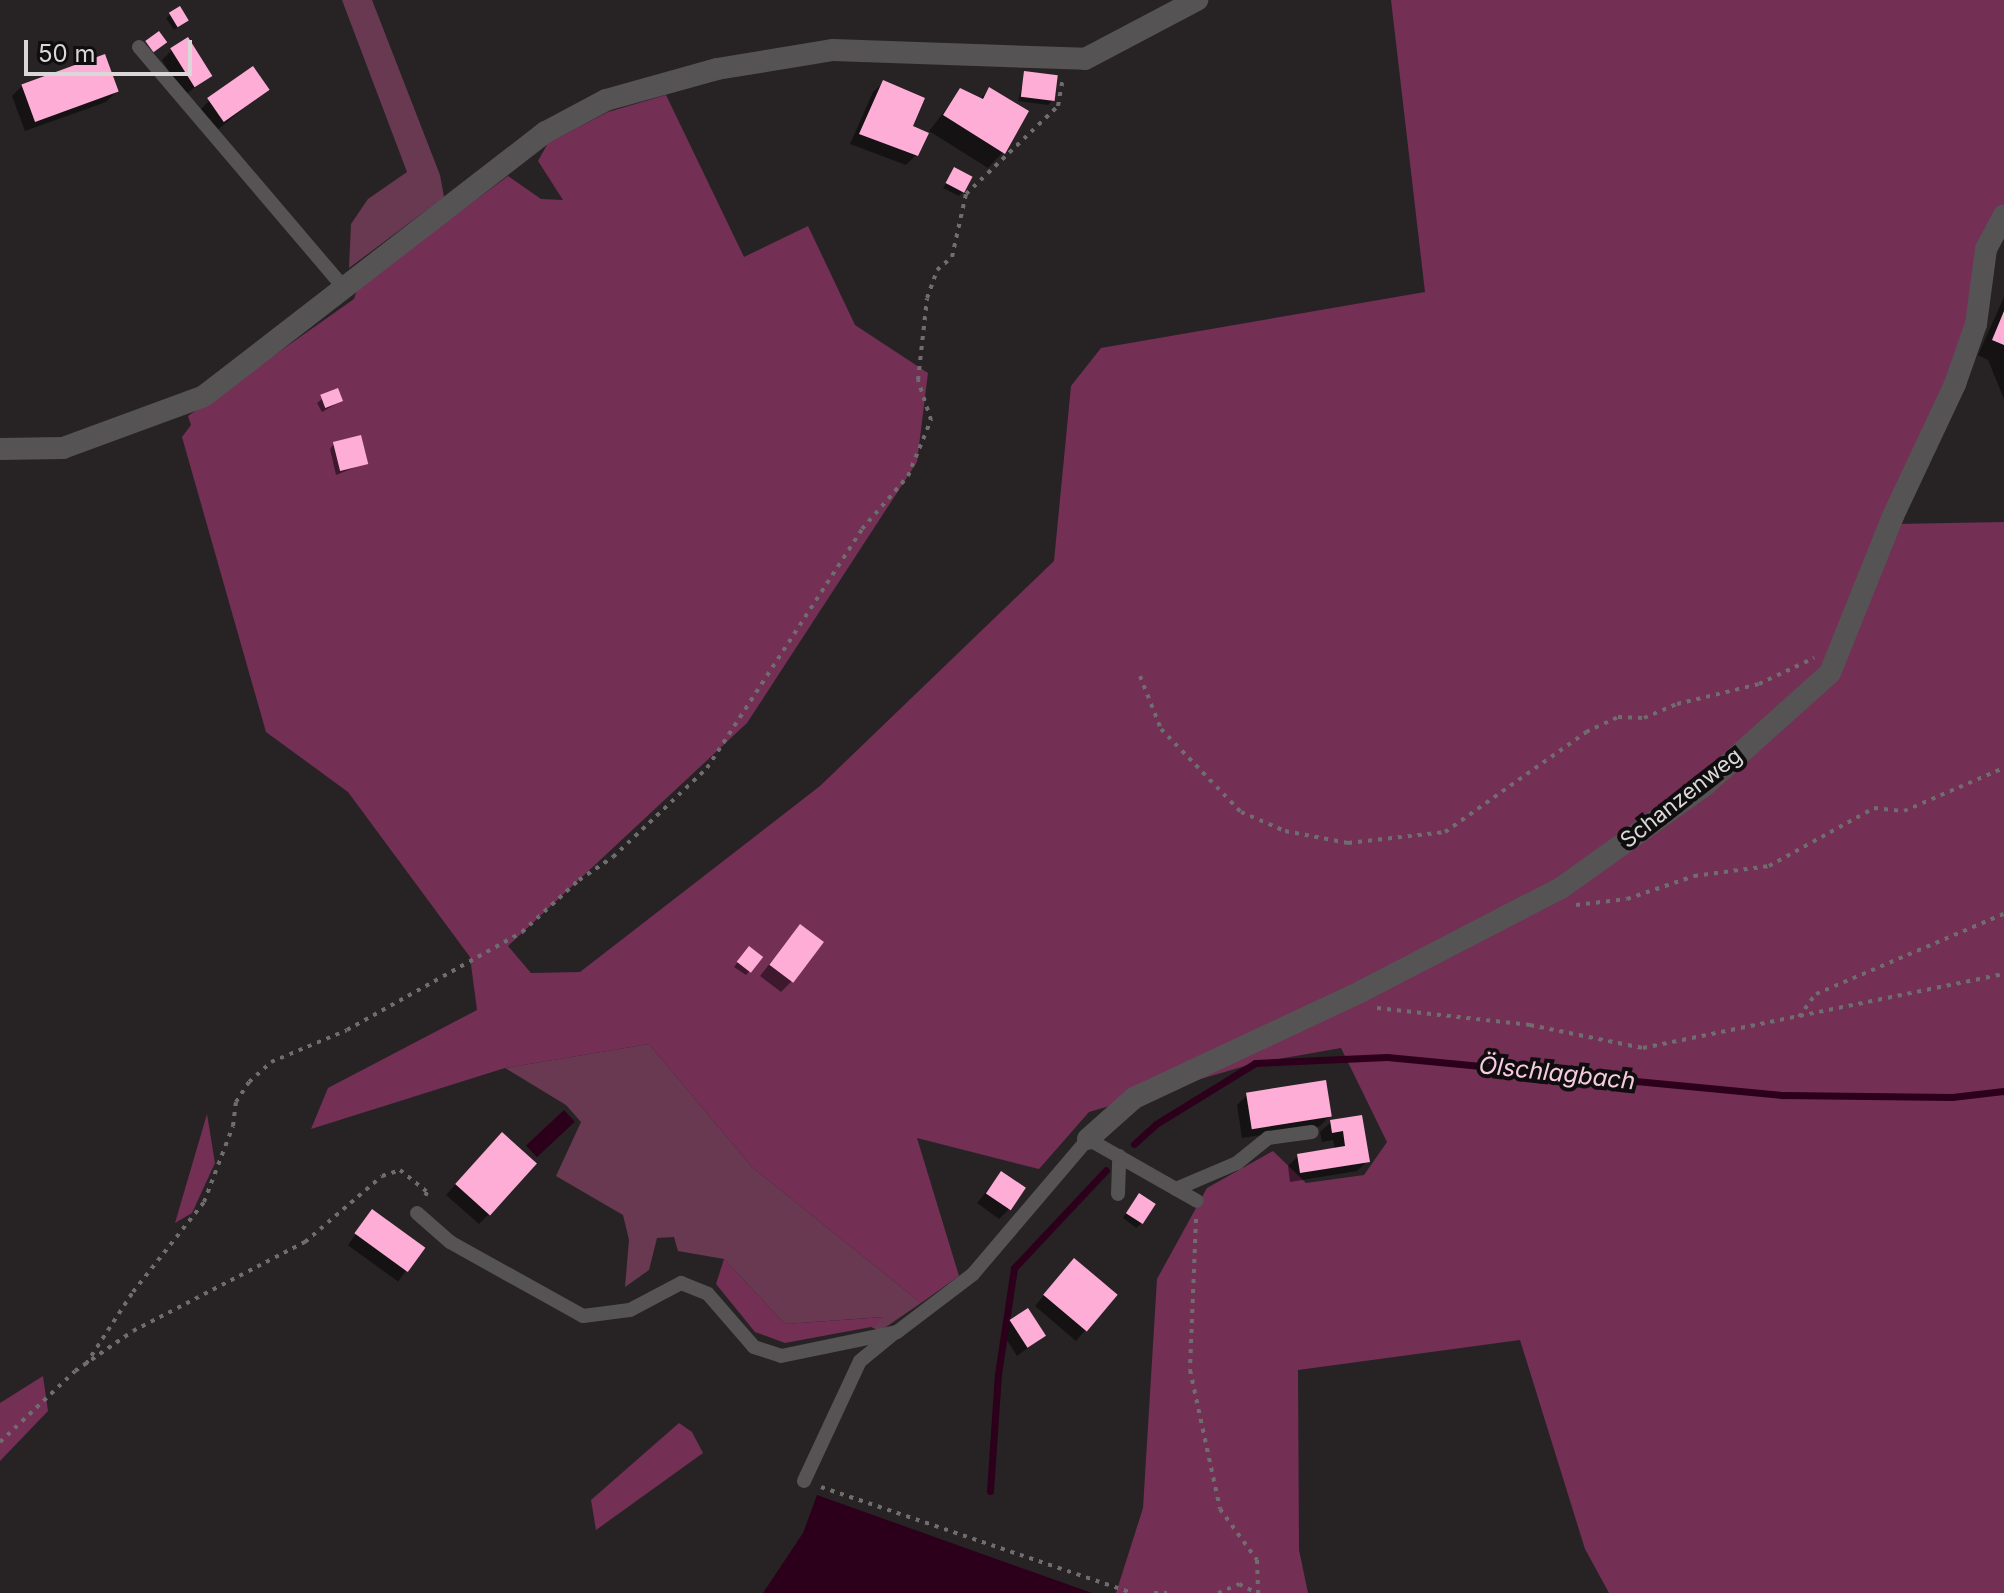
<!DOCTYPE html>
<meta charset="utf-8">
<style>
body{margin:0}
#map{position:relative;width:2004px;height:1593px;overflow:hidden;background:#272325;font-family:Inter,sans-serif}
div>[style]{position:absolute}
.green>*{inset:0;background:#693952}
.forest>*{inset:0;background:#742f55}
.water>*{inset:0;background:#2c001a;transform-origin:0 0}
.shadow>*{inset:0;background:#0007;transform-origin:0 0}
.stream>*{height:7px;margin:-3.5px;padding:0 3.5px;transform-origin:3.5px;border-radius:3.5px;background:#2c001a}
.building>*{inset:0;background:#feaed6;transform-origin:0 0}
.path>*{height:4px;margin-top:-2px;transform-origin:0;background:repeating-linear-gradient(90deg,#706d6e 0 4px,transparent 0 10px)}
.service>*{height:14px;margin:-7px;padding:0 7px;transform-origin:7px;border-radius:7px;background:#555354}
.minor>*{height:22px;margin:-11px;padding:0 11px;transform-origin:11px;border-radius:11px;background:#555354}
span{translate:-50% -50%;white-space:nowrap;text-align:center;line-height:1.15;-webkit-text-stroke:8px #0f0d0e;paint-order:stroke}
.street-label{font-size:22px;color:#dad7d8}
.water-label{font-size:24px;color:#f7cce0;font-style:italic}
.scale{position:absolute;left:24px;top:40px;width:168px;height:36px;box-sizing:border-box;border:4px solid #dad7d8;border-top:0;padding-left:10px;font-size:24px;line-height:28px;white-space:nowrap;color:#dad7d8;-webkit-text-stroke:6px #0f0d0e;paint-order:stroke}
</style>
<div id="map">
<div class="green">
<div style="clip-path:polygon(342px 0,372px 0,440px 175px,444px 197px,349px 268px,351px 224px,368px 199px,407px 172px)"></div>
<div style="clip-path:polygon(649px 1044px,752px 1167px,921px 1303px,880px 1331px,871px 1327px,883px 1317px,785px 1324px,724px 1259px,678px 1251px,674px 1237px,657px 1238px,649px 1270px,625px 1287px,629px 1240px,623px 1215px,556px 1176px,581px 1122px,566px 1105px,505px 1068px)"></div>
</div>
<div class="forest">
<div style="clip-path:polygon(1391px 0,2004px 0,2004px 207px,1972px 324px,1895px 524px,2004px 522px,2004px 1593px,1609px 1593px,1585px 1549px,1520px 1340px,1298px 1370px,1299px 1550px,1308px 1593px,1116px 1593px,1143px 1508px,1157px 1279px,1207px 1188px,1273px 1151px,1306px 1183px,1364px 1175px,1387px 1142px,1341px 1048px,1255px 1063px,1089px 1112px,1039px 1169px,917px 1138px,959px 1276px,921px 1303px,752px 1167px,649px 1044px,505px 1068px,311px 1129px,328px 1088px,477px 1010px,470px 957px,348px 792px,266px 732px,182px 437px,191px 425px,188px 416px,354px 299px,358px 287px,508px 176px,541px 199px,563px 200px,538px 161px,548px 143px,608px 112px,666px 95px,744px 257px,808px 226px,855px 325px,928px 373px,917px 462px,747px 723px,508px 946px,531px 973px,580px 972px,820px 786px,1054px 561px,1071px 386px,1101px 348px,1425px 292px)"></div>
<div style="clip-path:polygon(207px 1114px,215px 1163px,192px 1213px,175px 1223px)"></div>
<div style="clip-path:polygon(724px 1259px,785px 1324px,885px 1317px,871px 1327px,785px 1343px,755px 1332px,716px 1284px)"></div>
<div style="clip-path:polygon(43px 1376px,48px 1411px,0 1461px,0 1403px)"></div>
<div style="clip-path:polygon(679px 1423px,692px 1432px,703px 1453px,596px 1530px,591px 1500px)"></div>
</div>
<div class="water">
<div style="left:564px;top:1110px;width:16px;height:52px;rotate:47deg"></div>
<div style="clip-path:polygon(817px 1495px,1092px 1593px,763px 1593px,803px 1533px)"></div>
</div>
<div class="shadow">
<div style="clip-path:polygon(171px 14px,187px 21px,174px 30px,166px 18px)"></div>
<div style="clip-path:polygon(172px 50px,210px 75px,184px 96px,162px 60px)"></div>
<div style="clip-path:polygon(1025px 73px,1053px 100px,1048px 105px,1018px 101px)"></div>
<div style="clip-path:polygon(884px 82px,916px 155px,906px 165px,850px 144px,873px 92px)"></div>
<div style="clip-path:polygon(22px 86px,116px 92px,106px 102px,25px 131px,12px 96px)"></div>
<div style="clip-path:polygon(267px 89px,215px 132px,199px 111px,209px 101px)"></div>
<div style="clip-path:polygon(961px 90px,980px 99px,989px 90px,1003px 152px,988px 168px,929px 131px)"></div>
<div style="clip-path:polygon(955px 170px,964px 191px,959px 196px,943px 188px)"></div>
<div style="clip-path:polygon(2004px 297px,2004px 399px,1988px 360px,1978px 355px)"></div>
<div style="clip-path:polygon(322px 399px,341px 401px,322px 412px,317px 403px)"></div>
<div style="clip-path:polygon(334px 444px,366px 463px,336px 475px,330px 449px)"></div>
<div style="clip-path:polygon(791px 936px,791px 982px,781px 992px,760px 976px)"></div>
<div style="clip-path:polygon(745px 953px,760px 958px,746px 975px,734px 967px)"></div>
<div style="clip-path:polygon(1247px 1095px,1330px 1116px,1320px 1126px,1242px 1138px,1237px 1105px)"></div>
<div style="clip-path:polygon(1360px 1117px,1367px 1161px,1357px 1171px,1290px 1182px,1288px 1166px,1298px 1156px,1335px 1150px,1333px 1140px,1322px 1142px,1320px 1132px,1331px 1122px)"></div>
<div style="clip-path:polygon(492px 1144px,489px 1214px,479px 1224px,446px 1195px)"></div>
<div style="clip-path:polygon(1001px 1173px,1009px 1209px,999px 1219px,977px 1203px)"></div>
<div style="clip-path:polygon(1135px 1200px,1141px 1224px,1136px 1228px,1123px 1218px)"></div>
<div style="left:372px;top:1212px;width:62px;height:41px;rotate:36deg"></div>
<div style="clip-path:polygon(1064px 1271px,1115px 1295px,1076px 1341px,1035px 1306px)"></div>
<div style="clip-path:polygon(1011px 1321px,1044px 1336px,1017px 1356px,1001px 1331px)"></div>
</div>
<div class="stream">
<div style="left:1134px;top:1144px;width:30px;rotate:-42deg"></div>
<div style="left:1156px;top:1124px;width:116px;rotate:-31.6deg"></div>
<div style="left:1255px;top:1063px;width:132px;rotate:-2.6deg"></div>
<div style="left:1387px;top:1057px;width:398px;rotate:5.5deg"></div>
<div style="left:1783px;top:1095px;width:169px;rotate:0.7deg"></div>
<div style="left:1952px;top:1097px;width:52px;rotate:-6.6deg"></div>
<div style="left:990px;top:1491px;width:117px;rotate:-86.1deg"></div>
<div style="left:998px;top:1374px;width:107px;rotate:-81.4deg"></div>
<div style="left:1014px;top:1268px;width:134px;rotate:-46.8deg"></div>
</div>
<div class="building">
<div style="left:180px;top:6px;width:17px;height:13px;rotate:59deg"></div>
<div style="left:159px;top:31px;width:14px;height:17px;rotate:54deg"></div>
<div style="left:188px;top:37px;width:46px;height:21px;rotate:58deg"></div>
<div style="left:105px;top:54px;width:40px;height:89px;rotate:70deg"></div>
<div style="left:253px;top:66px;width:29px;height:56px;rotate:55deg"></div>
<div style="left:1024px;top:71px;width:34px;height:26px;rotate:7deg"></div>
<div style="clip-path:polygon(883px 80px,925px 98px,913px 126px,929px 133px,918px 156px,859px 134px)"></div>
<div style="clip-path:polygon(989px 87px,1029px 111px,1005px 154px,943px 115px,960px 88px,983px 99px)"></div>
<div style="left:954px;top:167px;width:21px;height:18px;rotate:28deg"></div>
<div style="clip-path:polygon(2004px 311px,2004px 345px,1992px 340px)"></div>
<div style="left:338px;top:388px;width:14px;height:19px;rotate:69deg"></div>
<div style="left:361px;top:435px;width:30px;height:29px;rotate:76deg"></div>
<div style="left:800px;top:924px;width:30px;height:51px;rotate:37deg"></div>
<div style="left:749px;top:946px;width:18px;height:20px;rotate:38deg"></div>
<div style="left:1326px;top:1080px;width:37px;height:81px;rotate:81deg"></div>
<div style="clip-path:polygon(1362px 1115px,1370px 1162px,1300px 1173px,1297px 1154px,1345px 1146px,1343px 1131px,1332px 1133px,1330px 1120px)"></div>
<div style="left:502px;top:1132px;width:47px;height:70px;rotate:42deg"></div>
<div style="left:1001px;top:1171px;width:30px;height:27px;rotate:34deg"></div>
<div style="left:1139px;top:1193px;width:20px;height:24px;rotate:33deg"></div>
<div style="left:372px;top:1209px;width:66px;height:30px;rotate:36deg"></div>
<div style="left:1074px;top:1258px;width:57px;height:48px;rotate:40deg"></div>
<div style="left:1028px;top:1308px;width:33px;height:22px;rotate:57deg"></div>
</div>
<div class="path">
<div style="left:1140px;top:676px;width:57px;rotate:68.4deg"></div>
<div style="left:1161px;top:729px;width:115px;rotate:46.1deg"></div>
<div style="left:1241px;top:812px;width:48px;rotate:23.4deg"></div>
<div style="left:1285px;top:831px;width:64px;rotate:10.8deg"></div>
<div style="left:1348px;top:843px;width:98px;rotate:-6.5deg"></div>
<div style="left:1445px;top:832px;width:173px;rotate:-35.3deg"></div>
<div style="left:1586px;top:732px;width:35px;rotate:-25deg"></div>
<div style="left:1618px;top:717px;width:26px;rotate:2deg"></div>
<div style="left:1644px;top:718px;width:36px;rotate:-23deg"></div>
<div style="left:1677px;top:704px;width:84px;rotate:-13.7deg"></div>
<div style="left:1759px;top:684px;width:61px;rotate:-25.3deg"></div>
<div style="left:1576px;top:905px;width:51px;rotate:-6.7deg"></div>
<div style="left:1627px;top:899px;width:71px;rotate:-18.9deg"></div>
<div style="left:1694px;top:876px;width:76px;rotate:-7.6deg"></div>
<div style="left:1769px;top:866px;width:120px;rotate:-28.9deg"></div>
<div style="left:1874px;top:808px;width:30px;rotate:6deg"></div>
<div style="left:1904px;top:811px;width:109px;rotate:-23.3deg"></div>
<div style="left:1377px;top:1008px;width:154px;rotate:6.3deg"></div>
<div style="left:1530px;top:1025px;width:115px;rotate:11.5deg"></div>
<div style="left:1643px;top:1048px;width:369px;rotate:-11.6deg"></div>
<div style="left:1799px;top:1017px;width:29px;rotate:-54deg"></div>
<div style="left:1816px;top:994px;width:204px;rotate:-23.1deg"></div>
<div style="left:1196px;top:1219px;width:151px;rotate:92.3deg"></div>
<div style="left:1190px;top:1370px;width:142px;rotate:77.8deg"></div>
<div style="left:1220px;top:1509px;width:63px;rotate:54deg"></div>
<div style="left:1257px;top:1560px;width:33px;rotate:88deg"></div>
<div style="left:86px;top:1364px;width:86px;rotate:-56.9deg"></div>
<div style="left:133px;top:1292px;width:115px;rotate:-51.7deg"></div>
<div style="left:204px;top:1202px;width:81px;rotate:-69.1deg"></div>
<div style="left:233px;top:1126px;width:24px;rotate:-83deg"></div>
<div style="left:236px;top:1102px;width:24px;rotate:-57deg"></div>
<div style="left:249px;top:1082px;width:30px;rotate:-42deg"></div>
<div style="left:271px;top:1062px;width:82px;rotate:-22.8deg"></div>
<div style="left:347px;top:1030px;width:201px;rotate:-29.2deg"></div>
<div style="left:522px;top:932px;width:77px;rotate:-42.4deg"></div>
<div style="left:579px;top:880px;width:41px;rotate:-34.1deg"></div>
<div style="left:613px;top:857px;width:129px;rotate:-43.4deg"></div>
<div style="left:707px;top:768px;width:285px;rotate:-57deg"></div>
<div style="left:862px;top:529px;width:70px;rotate:-49deg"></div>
<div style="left:908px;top:476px;width:61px;rotate:-67.7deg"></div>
<div style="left:931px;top:420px;width:42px;rotate:-108deg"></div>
<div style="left:918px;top:380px;width:82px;rotate:-83.7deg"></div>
<div style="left:927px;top:298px;width:30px;rotate:-70deg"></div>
<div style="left:937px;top:270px;width:20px;rotate:-41deg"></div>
<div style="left:952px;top:257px;width:65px;rotate:-77.5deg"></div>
<div style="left:966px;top:194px;width:127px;rotate:-43.7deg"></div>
<div style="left:1058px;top:106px;width:27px;rotate:-80deg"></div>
<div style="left:0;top:1442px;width:103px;rotate:-43.4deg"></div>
<div style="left:75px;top:1371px;width:70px;rotate:-34.6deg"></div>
<div style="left:133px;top:1331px;width:194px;rotate:-27.4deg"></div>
<div style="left:305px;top:1242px;width:101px;rotate:-40.6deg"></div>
<div style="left:382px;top:1176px;width:19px;rotate:-18deg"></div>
<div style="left:400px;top:1170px;width:35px;rotate:39deg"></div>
<div style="left:427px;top:1192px;width:8px;rotate:113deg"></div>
<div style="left:821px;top:1487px;width:330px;rotate:18.8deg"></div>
<div style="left:1154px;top:1593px;width:13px"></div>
<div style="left:1218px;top:1593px;width:23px;rotate:-23deg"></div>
<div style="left:1239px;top:1584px;width:20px;rotate:27deg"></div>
</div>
<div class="service">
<div style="left:139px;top:47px;width:315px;rotate:49.6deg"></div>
<div style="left:1176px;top:1189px;width:66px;rotate:-23.1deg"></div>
<div style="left:1237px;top:1163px;width:40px;rotate:-39deg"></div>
<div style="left:1268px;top:1138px;width:44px;rotate:-7.8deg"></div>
<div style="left:1118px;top:1194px;width:38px;rotate:-88deg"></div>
<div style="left:417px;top:1213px;width:44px;rotate:41.3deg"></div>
<div style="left:450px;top:1242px;width:152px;rotate:29.1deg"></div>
<div style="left:583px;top:1316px;width:47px;rotate:-7.3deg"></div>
<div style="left:630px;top:1310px;width:58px;rotate:-27.9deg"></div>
<div style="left:681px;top:1283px;width:29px;rotate:22deg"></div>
<div style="left:708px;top:1294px;width:70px;rotate:49deg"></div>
<div style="left:754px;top:1347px;width:28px;rotate:18deg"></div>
<div style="left:781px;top:1356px;width:118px;rotate:-11.7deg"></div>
<div style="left:897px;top:1332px;width:96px;rotate:-37.3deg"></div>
<div style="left:973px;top:1274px;width:177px;rotate:-49.6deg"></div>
<div style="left:1088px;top:1139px;width:125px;rotate:29.6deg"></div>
<div style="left:804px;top:1481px;width:132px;rotate:-65deg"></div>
<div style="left:860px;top:1361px;width:43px;rotate:-39.3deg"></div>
</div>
<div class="minor">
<div style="left:0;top:449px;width:63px;rotate:-0.9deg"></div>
<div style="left:63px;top:448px;width:150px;rotate:-20.2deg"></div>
<div style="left:204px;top:396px;width:432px;rotate:-37.7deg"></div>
<div style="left:546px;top:132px;width:68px;rotate:-28.1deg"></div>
<div style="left:606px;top:100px;width:115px;rotate:-15.6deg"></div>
<div style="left:717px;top:69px;width:118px;rotate:-9.3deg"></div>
<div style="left:833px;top:50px;width:252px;rotate:2deg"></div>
<div style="left:1085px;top:59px;width:127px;rotate:-27.8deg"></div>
<div style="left:1088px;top:1139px;width:62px;rotate:-41.7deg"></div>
<div style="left:1134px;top:1098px;width:252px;rotate:-25.1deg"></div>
<div style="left:1362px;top:991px;width:224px;rotate:-27.4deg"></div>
<div style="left:1561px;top:888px;width:176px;rotate:-35.5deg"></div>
<div style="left:1704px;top:786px;width:169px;rotate:-41.9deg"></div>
<div style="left:1830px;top:673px;width:169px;rotate:-68.1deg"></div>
<div style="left:1893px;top:516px;width:146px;rotate:-64.8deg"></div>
<div style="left:1955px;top:384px;width:64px;rotate:-70.7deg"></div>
<div style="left:1976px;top:324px;width:76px;rotate:-82.4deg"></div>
<div style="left:1986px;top:249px;width:38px;rotate:-62deg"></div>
</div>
<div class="street-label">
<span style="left:1681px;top:798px;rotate:-38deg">Schanzenweg</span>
</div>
<div class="water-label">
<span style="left:1557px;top:1073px;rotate:6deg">Ölschlagbach</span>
</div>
<div class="scale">50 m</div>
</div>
